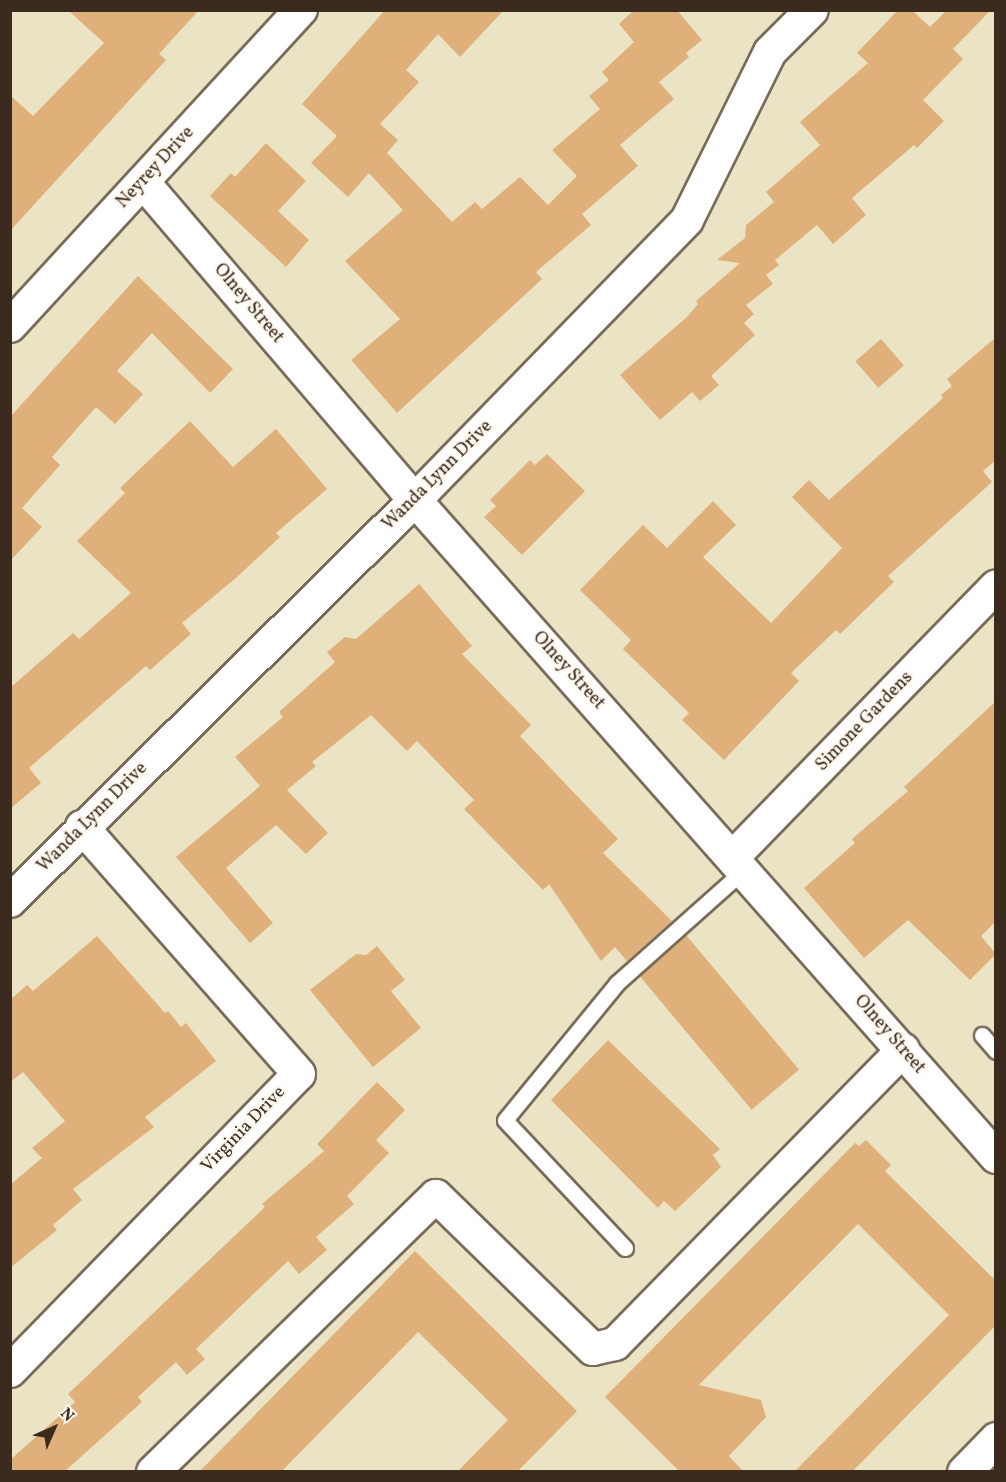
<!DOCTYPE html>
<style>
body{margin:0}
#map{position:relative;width:1006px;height:1482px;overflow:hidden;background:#ebe4c4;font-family:Vollkorn,serif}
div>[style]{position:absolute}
.building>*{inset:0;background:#dfb07a;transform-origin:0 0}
.roads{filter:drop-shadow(2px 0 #796b58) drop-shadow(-2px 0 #796b58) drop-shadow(0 2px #796b58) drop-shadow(0 -2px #796b58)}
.service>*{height:15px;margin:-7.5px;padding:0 7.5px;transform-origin:7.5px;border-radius:7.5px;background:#fff}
.minor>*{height:32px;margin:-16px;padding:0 16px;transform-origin:16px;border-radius:16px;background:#fff}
.tertiary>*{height:33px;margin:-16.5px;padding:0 16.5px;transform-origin:16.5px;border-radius:16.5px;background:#fff}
span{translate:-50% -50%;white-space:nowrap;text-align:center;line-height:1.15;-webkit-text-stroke:4.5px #fbf7ec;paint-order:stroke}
.street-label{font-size:18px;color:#3b2a1e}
.frame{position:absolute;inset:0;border:12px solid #3b2a1e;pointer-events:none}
.north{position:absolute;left:24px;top:1398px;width:60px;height:60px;-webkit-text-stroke:4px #fbf7ec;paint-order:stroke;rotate:45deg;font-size:16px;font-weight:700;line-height:24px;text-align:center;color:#3b2a1e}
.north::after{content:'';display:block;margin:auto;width:21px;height:27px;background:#3b2a1e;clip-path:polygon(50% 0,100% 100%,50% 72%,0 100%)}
</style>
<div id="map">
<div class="building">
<div style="clip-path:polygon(68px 10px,199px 10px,159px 54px,166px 60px,10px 231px,10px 95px,33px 116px,104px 43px)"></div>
<div style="clip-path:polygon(385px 10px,504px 10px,460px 57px,438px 34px,406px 70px,419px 82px,380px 124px,398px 140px,387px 153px,452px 222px,475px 202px,482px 209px,520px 177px,548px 205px,577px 176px,552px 150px,600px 109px,589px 96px,609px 80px,602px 72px,634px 42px,619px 24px,634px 10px,677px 10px,702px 40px,686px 53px,689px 57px,659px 82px,674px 99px,620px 145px,638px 166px,582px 214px,591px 225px,536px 272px,542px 279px,397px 413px,351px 360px,400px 319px,345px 261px,403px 210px,369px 173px,348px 197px,311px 163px,337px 136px,302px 104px)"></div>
<div style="clip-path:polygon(898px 10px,912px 10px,930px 27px,947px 10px,991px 10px,953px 49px,963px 59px,923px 100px,944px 121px,917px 148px,914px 145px,852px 198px,866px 215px,833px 244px,817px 225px,775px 260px,779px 265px,766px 275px,773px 284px,746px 305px,754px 314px,744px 323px,755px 335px,711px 376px,719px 385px,700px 401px,692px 392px,660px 420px,620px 375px,687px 317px,698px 304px,696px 301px,740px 263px,717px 260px,745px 238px,746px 225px,774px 202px,766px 192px,820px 145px,800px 122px,868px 63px,857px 53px)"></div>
<div style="clip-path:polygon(266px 143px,306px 181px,278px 211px,309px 240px,286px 267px,210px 196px,231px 173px,235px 177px)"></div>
<div style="clip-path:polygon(138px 276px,233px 369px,210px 393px,152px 333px,117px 371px,143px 394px,115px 424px,96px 407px,52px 457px,60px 465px,22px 508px,42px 527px,10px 561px,10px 417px)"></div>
<div style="clip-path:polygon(996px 337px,996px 460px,983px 471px,992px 482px,888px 576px,894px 582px,840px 634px,836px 630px,791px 673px,799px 681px,724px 760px,682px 720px,689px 713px,623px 649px,631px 640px,580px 590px,643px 525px,667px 548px,713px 501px,736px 525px,703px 557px,771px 623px,842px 548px,792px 497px,809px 480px,829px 500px,943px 398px,941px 395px,952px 386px,947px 379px)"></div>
<div style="left:881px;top:339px;width:35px;height:34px;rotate:49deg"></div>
<div style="clip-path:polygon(190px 421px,233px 467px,276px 429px,327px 489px,276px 533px,280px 537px,237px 577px,182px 623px,191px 634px,150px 670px,146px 666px,29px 768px,41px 783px,10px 809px,10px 688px,73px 633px,79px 639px,131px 593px,77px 541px,125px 493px,120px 488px)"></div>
<div style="clip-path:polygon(547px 454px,585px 491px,522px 555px,484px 517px,496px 506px,490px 500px,530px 460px,535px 465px)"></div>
<div style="clip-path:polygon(419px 584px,472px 646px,462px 654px,531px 725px,520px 736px,618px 839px,603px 853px,672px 921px,627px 961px,615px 947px,601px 961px,549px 884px,543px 890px,464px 809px,474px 800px,417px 741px,407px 751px,371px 715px,312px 762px,316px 766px,287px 790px,328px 833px,306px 854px,276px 825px,226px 868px,273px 923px,250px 943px,176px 857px,260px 786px,235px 757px,283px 717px,279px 712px,335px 662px,327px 652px,345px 637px,356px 639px)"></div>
<div style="clip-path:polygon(996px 701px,996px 921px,981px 936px,996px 954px,970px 980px,908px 920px,864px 958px,804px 888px,855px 843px,852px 839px,908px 791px,904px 787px)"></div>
<div style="left:686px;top:935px;width:176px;height:62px;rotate:50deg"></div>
<div style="clip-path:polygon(97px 936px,165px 1013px,168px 1011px,181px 1027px,186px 1023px,216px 1061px,145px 1117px,154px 1127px,73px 1189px,82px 1200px,53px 1225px,57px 1230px,10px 1268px,10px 1185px,42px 1158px,32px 1148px,65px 1121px,23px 1072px,10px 1082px,10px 1000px,27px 985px,33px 991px)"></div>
<div style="clip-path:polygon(377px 946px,405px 980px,391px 991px,421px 1028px,373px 1067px,310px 990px,356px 954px,366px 955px)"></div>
<div style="clip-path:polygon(608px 1040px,720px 1149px,713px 1155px,721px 1167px,675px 1211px,664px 1201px,658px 1208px,551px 1100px)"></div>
<div style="clip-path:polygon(377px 1082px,405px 1110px,376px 1140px,389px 1153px,347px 1196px,354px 1204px,316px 1237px,327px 1250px,299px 1274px,288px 1261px,196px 1349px,205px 1359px,187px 1375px,176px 1362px,138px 1397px,142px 1402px,64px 1472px,10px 1472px,10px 1460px,75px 1402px,68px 1394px,265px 1207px,262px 1204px,324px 1151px,317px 1144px)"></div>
<div style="clip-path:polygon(866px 1140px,891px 1165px,885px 1171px,996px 1281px,996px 1325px,852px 1472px,794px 1472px,949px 1315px,858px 1224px,699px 1385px,761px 1400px,766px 1417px,729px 1456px,744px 1472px,680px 1472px,605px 1397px,855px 1143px,859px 1146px)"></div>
<div style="clip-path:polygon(415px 1251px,577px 1411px,517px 1472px,457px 1472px,508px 1420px,418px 1332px,281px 1472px,199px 1472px)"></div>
</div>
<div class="roads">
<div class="service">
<div style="left:982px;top:1035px;width:21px;rotate:49deg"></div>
<div style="left:625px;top:1248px;width:175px;rotate:-133.2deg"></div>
<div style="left:505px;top:1120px;width:177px;rotate:-50.7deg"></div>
<div style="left:617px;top:983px;width:171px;rotate:-41.7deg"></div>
</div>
<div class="minor">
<div style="left:143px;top:182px;width:418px;rotate:49.5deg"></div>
<div style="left:415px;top:500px;width:877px;rotate:48.51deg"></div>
<div style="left:10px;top:326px;width:430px;rotate:-47.4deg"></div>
<div style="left:734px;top:856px;width:376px;rotate:-45.8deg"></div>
<div style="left:10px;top:901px;width:570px;rotate:-44.72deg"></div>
<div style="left:415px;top:500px;width:390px;rotate:-45.8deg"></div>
<div style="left:687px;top:220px;width:187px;rotate:-63.7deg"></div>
<div style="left:770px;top:52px;width:59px;rotate:-45deg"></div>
<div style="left:10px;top:1371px;width:414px;rotate:-45.8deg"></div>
<div style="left:299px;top:1074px;width:329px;rotate:-131.3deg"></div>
<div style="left:153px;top:1472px;width:395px;rotate:-44.3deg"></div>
<div style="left:436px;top:1196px;width:219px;rotate:44.3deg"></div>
<div style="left:593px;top:1349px;width:23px;rotate:-13deg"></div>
<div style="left:615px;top:1344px;width:412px;rotate:-45.6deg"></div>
</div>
<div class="tertiary">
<div style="left:964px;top:1472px;width:46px;rotate:-45.9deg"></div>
</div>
</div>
<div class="street-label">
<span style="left:156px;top:168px;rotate:-47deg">Neyrey Drive</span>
<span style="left:248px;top:304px;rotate:50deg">Olney Street</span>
<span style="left:438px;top:476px;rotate:-45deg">Wanda Lynn Drive</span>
<span style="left:568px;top:671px;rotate:48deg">Olney Street</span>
<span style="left:865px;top:722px;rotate:-46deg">Simone Gardens</span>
<span style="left:93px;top:818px;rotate:-45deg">Wanda Lynn Drive</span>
<span style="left:889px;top:1035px;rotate:49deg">Olney Street</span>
<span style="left:244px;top:1130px;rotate:-46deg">Virginia Drive</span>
</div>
<div class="frame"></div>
<div class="north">N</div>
</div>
